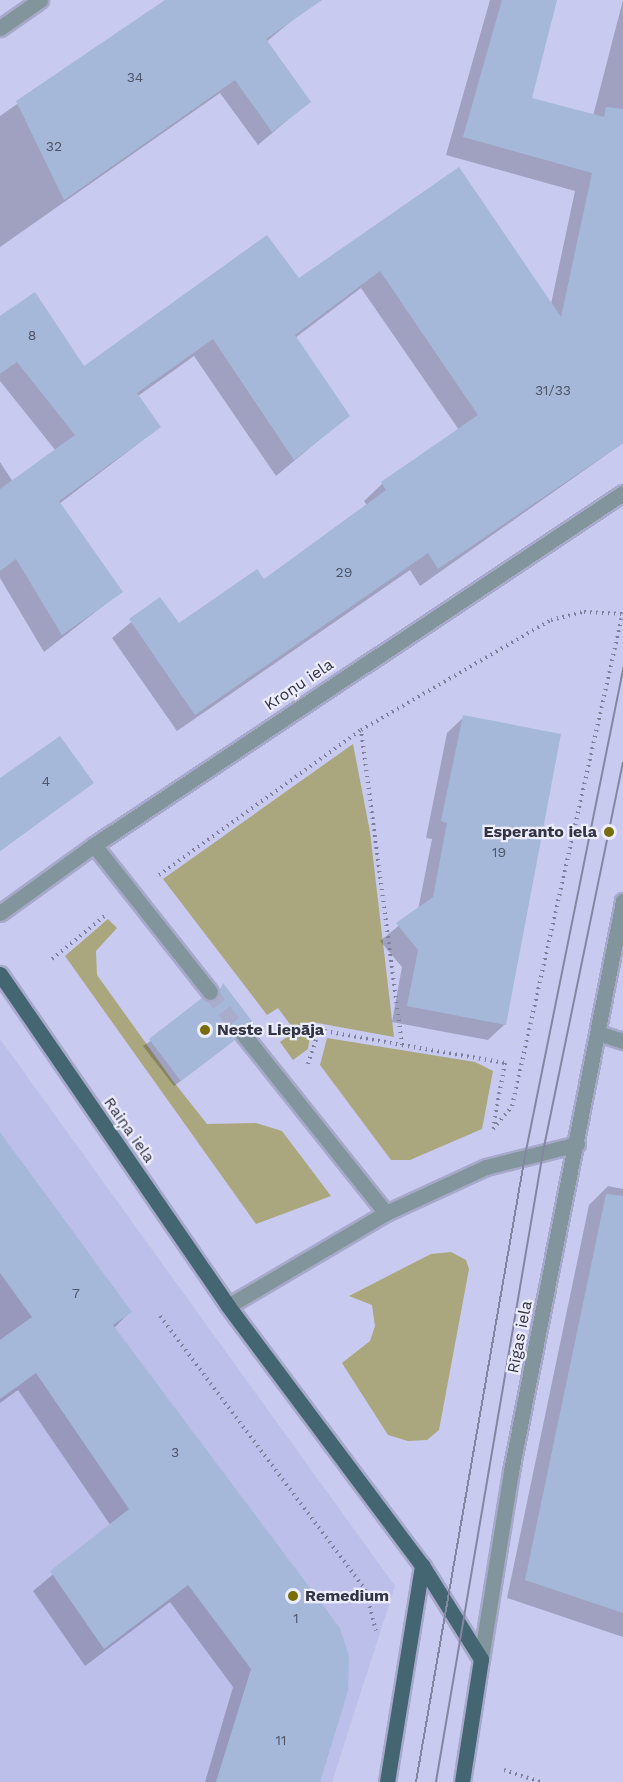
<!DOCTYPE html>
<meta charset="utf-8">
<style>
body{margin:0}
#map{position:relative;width:623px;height:1782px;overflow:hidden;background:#c8caf0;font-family:"Work Sans",sans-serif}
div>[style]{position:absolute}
.built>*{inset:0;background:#bdbfeb}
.green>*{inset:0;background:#aaa67e}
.shadow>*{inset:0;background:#0003}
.building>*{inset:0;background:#a5b8d9}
.minor-tunnel>*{height:15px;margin-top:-7.5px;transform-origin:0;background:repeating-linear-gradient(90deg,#aaaccd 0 15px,transparent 0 23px)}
.path>*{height:4px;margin-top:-2px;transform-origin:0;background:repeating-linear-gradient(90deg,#7e809b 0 1.5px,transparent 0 6px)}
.roads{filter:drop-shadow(2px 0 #a7a9ca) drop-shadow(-2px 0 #a7a9ca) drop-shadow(0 2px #a7a9ca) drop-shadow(0 -2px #a7a9ca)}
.minor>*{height:15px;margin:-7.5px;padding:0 7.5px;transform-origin:7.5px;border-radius:7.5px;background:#83959c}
.major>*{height:15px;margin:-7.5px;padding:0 7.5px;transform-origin:7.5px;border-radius:7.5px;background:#436672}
.tram>*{height:1.5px;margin:-0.75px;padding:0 0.75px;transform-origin:0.75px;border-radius:0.75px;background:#8486a1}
.dots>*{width:16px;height:16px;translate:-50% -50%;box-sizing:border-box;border:3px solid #ecedfc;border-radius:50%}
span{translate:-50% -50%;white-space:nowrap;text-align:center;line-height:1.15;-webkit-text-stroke:4.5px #ecedfc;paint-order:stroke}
.number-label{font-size:14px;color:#505568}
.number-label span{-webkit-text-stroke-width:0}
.street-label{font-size:16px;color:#333443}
.poi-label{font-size:16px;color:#333443;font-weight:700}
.right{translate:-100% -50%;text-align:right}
.left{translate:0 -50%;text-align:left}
</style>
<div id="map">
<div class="built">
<div style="clip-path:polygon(0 1039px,395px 1586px,332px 1782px,0 1782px)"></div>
</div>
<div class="green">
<div style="clip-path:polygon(353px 744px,370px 832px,394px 1037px,312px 1022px,308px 1049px,293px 1060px,280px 1042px,295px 1031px,278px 1008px,267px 1015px,163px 879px)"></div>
<div style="clip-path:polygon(108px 919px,117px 928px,96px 951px,97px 975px,173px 1081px,207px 1124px,256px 1123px,282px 1131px,331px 1196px,256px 1224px,65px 956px)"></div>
<div style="clip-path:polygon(327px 1038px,475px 1062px,493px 1071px,482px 1129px,410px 1160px,391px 1160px,320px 1065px)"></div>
<div style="clip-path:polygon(451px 1252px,466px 1260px,469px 1269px,439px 1430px,427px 1440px,408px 1441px,388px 1435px,342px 1363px,370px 1341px,375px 1326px,372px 1305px,349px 1296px,431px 1254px)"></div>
</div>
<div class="shadow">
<div style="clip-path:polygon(167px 0,301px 0,300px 14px,266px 42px,309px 102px,258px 145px,220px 93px,0 247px,0 116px)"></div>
<div style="clip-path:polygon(490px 0,555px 0,530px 99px,593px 116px,623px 0,623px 443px,420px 586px,410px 570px,177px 731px,112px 638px,159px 599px,179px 625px,264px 581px,367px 505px,364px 501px,382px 484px,459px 430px,361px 288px,295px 338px,348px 416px,276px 476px,194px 356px,138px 396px,160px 427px,59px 504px,121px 592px,44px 652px,0 578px,0 462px,13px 482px,56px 451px,0 381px,0 318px,84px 368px,298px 281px,459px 169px,551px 304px,575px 191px,446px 155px)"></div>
<div style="clip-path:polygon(464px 717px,505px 1024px,488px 1040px,392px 1022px,402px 967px,380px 941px,418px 910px,432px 839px,426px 838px,447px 733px)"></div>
<div style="clip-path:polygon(0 780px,92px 783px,0 851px)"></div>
<div style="clip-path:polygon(223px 985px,253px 1025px,235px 1032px,227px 1046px,174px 1086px,143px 1046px,212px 1001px)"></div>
<div style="clip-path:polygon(0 1135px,130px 1312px,114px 1328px,319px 1782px,205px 1782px,233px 1687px,170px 1602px,85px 1666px,33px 1591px,111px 1526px,18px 1390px,0 1403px)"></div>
<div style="clip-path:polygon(608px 1186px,623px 1189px,623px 1637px,507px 1598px,589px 1205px)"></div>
</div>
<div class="building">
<div style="clip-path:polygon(165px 0,322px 0,266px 39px,311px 102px,272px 132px,235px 80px,64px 200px,16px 101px)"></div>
<div style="clip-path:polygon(502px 0,557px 0,532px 98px,604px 117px,606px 107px,623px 109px,623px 443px,438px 569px,428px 553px,195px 715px,129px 619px,160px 597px,179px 623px,257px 569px,264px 579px,386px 490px,381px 482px,478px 415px,380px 271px,295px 335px,350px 416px,294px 460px,213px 339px,137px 393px,161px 427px,59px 501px,123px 592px,62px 635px,16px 559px,0 571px,0 489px,75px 435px,17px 362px,0 374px,0 316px,35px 292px,84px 366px,267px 235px,299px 278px,459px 167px,561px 317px,592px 173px,463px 137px)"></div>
<div style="clip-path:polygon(463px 715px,561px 734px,506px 1025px,407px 1006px,418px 950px,396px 923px,433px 897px,447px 823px,441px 821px)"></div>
<div style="clip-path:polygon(60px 736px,94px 783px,0 851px,0 778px)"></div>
<div style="clip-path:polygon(223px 983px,255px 1025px,237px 1026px,235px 1040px,181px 1081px,149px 1039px,202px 998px,216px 1000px)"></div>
<div style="clip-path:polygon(0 1132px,132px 1312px,113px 1325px,340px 1628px,349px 1656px,348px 1691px,320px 1782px,216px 1782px,251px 1669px,188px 1585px,104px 1649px,50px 1571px,129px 1509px,36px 1373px,0 1399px,0 1340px,32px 1317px,0 1273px)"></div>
<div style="clip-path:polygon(606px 1194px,623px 1196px,623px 1613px,525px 1580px)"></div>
</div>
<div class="minor-tunnel">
<div style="left:210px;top:992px;width:53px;rotate:51.8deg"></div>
</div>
<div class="path">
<div style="left:159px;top:875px;width:249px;rotate:-35.7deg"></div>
<div style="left:361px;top:730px;width:220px;rotate:-30.1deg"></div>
<div style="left:551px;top:620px;width:34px;rotate:-14deg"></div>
<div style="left:584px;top:612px;width:39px;rotate:3deg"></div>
<div style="left:52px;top:959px;width:71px;rotate:-39.3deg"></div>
<div style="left:402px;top:1045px;width:105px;rotate:9.9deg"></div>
<div style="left:505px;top:1063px;width:65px;rotate:100.6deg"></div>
<div style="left:308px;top:1064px;width:36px;rotate:-72deg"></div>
<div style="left:319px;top:1030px;width:84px;rotate:10.2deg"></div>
<div style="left:402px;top:1045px;width:318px;rotate:-97.4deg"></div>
<div style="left:493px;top:1129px;width:30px;rotate:-50deg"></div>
<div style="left:512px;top:1106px;width:506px;rotate:-77.34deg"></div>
<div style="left:160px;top:1316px;width:341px;rotate:53.1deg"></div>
<div style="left:365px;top:1589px;width:43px;rotate:75.3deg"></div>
<div style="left:504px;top:1770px;width:39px;rotate:18deg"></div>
</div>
<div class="roads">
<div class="minor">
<div style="left:0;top:28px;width:49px;rotate:-35deg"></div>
<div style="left:94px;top:845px;width:187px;rotate:51.7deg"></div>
<div style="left:0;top:913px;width:116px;rotate:-35.9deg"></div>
<div style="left:94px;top:845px;width:635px;rotate:-33.64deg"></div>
<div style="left:598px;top:1033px;width:26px;rotate:18deg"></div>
<div style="left:243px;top:1034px;width:229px;rotate:51.4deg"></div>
<div style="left:228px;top:1306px;width:183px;rotate:-30.5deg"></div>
<div style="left:386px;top:1213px;width:110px;rotate:-24.7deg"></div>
<div style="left:486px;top:1167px;width:94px;rotate:-14.2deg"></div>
<div style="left:481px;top:1659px;width:190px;rotate:-80.9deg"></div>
<div style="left:511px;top:1471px;width:581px;rotate:-78.88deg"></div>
</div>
<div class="major">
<div style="left:0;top:974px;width:403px;rotate:55.5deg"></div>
<div style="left:228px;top:1306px;width:324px;rotate:53.2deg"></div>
<div style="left:422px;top:1565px;width:111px;rotate:57.9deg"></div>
<div style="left:481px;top:1659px;width:124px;rotate:98.8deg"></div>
<div style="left:387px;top:1782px;width:220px;rotate:-80.8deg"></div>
</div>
</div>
<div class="tram">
<div style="left:416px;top:1782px;width:635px;rotate:-80.12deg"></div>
<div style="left:525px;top:1156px;width:498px;rotate:-78.6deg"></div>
<div style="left:436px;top:1782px;width:639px;rotate:-80.36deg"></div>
<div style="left:543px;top:1152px;width:397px;rotate:-78.4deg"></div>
</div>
<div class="dots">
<div style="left:609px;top:832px;background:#786d09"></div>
<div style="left:205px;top:1030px;background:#786d09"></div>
<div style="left:293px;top:1596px;background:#786d09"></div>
</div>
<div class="number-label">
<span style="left:135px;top:77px">34</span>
<span style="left:54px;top:146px">32</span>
<span style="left:32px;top:335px">8</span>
<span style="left:553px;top:390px">31/33</span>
<span style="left:344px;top:572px">29</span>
<span style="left:46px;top:781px">4</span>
<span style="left:499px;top:852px">19</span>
<span style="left:76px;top:1293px">7</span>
<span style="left:175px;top:1452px">3</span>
<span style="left:296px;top:1618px">1</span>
<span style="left:281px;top:1740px">11</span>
</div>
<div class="street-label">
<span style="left:299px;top:685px;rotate:-34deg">Kroņu iela</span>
<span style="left:129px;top:1130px;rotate:55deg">Raiņa iela</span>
<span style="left:520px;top:1337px;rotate:-79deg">Rīgas iela</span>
</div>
<div class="poi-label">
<span class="right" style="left:597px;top:832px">Esperanto iela</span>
<span class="left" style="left:217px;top:1030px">Neste Liepāja</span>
<span class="left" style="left:305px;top:1596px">Remedium</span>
</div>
</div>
